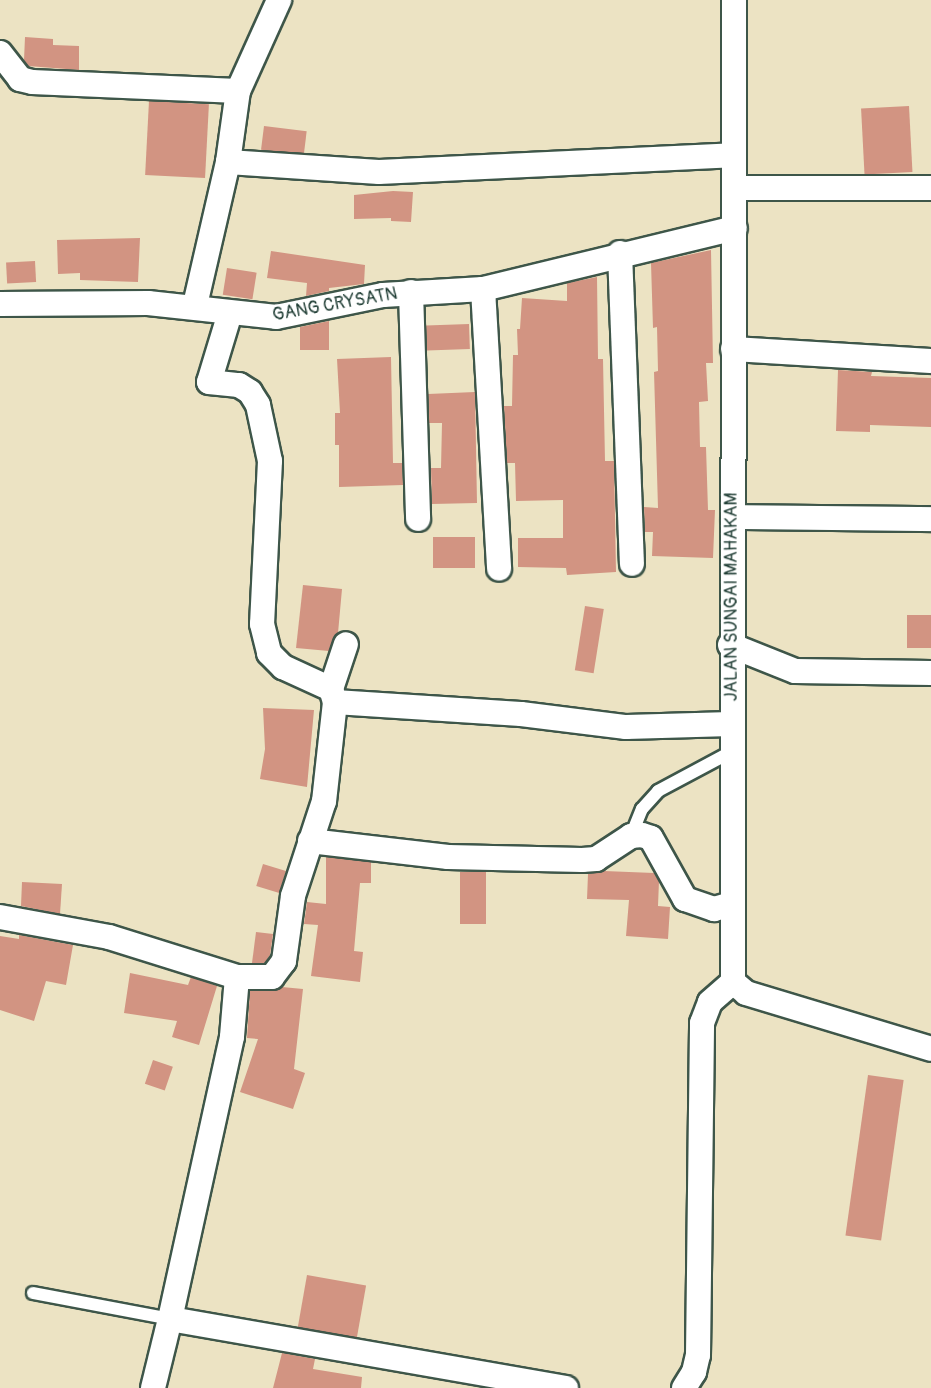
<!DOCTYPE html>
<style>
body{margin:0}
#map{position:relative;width:931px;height:1388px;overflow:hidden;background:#ece3c3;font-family:Pangolin,sans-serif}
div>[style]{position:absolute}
.building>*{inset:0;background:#d29482;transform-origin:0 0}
.roads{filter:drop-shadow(2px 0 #3e5649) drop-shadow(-2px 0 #3e5649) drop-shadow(0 2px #3e5649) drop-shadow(0 -2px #3e5649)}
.lane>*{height:12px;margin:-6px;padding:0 6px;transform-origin:6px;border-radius:6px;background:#fff}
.street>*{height:24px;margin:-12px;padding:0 12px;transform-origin:12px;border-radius:12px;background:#fff}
span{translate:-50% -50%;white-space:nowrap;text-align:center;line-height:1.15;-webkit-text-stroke:4.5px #fff;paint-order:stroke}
.street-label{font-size:18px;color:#1f3d34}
</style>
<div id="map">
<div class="building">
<div style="clip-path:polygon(25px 37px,53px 39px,53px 45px,79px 46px,79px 70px,28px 66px,24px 60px)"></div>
<div style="left:149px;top:101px;width:60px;height:74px;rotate:3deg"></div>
<div style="left:909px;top:106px;width:66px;height:48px;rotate:87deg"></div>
<div style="left:264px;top:126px;width:43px;height:24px;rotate:7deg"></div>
<div style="clip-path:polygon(393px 191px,413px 192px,411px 222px,391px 221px,391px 218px,354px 219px,354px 195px)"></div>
<div style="clip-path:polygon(140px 238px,138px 282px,80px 280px,80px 273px,58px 274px,57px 240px)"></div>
<div style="clip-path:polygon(711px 250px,713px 363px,706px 363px,708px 401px,699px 402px,700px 447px,706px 447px,708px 510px,715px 510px,713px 558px,652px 556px,653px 532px,645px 532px,644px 507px,658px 508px,654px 372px,658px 371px,657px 327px,653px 328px,651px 263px)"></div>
<div style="clip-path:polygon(271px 251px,365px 265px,364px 284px,329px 288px,329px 291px,306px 296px,307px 283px,267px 278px)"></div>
<div style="left:35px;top:261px;width:21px;height:29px;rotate:87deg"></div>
<div style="left:227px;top:268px;width:30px;height:27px;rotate:9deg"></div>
<div style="clip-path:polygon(597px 277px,598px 359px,603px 359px,605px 461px,614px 461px,616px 572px,567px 575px,566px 568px,518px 567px,518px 538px,563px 538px,563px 500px,516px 501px,515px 463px,507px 463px,504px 406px,512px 406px,513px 355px,518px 355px,517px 329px,520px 329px,522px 298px,567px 301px,567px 283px)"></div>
<div style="clip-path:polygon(329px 321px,329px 350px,300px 350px,300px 327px)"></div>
<div style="left:469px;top:324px;width:25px;height:43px;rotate:88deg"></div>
<div style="clip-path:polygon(391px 357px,393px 463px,402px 463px,403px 485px,339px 487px,339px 445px,335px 445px,335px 413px,340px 413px,337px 359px)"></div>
<div style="clip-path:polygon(838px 370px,872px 372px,871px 376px,931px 378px,931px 427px,870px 425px,870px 432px,836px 431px)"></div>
<div style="clip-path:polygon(475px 392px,477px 503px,432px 504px,431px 468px,441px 468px,442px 423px,429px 423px,428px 394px)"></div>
<div style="left:433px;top:537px;width:42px;height:31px"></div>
<div style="clip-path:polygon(303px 585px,342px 589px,338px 633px,329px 651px,296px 648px)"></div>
<div style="left:585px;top:606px;width:19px;height:65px;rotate:9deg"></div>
<div style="left:931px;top:615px;width:33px;height:24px;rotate:90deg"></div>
<div style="clip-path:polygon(263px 708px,314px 710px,307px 787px,260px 779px,265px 749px)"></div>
<div style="clip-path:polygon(326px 857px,371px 862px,371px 883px,360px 883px,354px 951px,363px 952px,360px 982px,311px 976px,318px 925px,304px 924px,307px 902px,326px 904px)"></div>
<div style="left:263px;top:864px;width:24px;height:23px;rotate:17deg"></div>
<div style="clip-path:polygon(604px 871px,654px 873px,659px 881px,658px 906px,670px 907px,668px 939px,626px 936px,629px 900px,587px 899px,588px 874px)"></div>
<div style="left:460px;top:872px;width:26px;height:52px"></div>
<div style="clip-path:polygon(22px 882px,62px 884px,60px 914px,21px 906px)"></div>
<div style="clip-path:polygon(256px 932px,273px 934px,270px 955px,265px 963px,252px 963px)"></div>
<div style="clip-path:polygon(19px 935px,73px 945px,66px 985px,46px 981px,34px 1021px,0 1010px,0 936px,19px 939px)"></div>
<div style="clip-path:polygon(130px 973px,188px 985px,191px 977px,217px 986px,199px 1045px,172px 1037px,177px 1021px,124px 1013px)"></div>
<div style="clip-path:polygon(282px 987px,303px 989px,294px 1069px,305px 1073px,293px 1109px,240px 1092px,258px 1039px,247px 1038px,250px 991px)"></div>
<div style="left:153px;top:1060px;width:21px;height:25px;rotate:19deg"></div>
<div style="left:868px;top:1075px;width:36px;height:162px;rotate:8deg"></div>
<div style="left:307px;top:1275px;width:60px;height:53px;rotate:10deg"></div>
<div style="clip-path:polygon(282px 1353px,315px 1359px,313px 1369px,362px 1377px,361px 1388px,273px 1388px)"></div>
</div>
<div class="roads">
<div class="lane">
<div style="left:631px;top:836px;width:29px;rotate:-68deg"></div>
<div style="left:642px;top:809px;width:24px;rotate:-48deg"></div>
<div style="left:658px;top:791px;width:83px;rotate:-28.1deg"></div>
<div style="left:33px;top:1293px;width:139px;rotate:10.7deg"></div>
</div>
<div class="street">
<div style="left:734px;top:0;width:982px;rotate:90.06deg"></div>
<div style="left:733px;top:982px;width:17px;rotate:40deg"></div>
<div style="left:746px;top:993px;width:193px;rotate:16.8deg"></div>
<div style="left:0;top:53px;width:33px;rotate:52deg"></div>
<div style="left:20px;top:79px;width:12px;rotate:14deg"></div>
<div style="left:32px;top:82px;width:206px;rotate:2.5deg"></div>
<div style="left:228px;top:162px;width:151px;rotate:3.8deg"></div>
<div style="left:379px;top:172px;width:354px;rotate:-2.7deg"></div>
<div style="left:736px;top:188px;width:195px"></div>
<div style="left:620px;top:253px;width:311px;rotate:87.8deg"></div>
<div style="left:483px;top:289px;width:280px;rotate:86.7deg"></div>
<div style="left:411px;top:292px;width:227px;rotate:88.2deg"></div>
<div style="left:0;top:304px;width:148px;rotate:-0.4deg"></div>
<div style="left:148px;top:303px;width:129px;rotate:6.2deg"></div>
<div style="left:276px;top:317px;width:109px;rotate:-11.6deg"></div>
<div style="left:383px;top:295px;width:100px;rotate:-3.4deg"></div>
<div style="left:483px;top:289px;width:259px;rotate:-13.6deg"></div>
<div style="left:195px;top:305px;width:147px;rotate:-77deg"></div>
<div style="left:228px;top:162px;width:72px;rotate:-82deg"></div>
<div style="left:238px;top:91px;width:100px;rotate:-65.7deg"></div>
<div style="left:230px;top:313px;width:72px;rotate:106.9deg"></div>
<div style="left:209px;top:382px;width:30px;rotate:6deg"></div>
<div style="left:239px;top:385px;width:13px;rotate:32deg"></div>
<div style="left:250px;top:392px;width:15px;rotate:58deg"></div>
<div style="left:258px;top:405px;width:57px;rotate:77.9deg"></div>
<div style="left:270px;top:461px;width:163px;rotate:92.8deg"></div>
<div style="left:262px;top:624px;width:30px;rotate:76deg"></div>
<div style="left:269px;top:653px;width:20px;rotate:45deg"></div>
<div style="left:283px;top:667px;width:53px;rotate:24.6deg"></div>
<div style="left:331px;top:689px;width:14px;rotate:73deg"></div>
<div style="left:335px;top:702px;width:100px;rotate:96.3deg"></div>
<div style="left:324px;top:801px;width:100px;rotate:108.1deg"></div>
<div style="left:293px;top:896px;width:66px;rotate:97.9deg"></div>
<div style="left:284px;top:961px;width:20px;rotate:127deg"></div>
<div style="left:272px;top:977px;width:35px;rotate:180deg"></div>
<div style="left:733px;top:349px;width:198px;rotate:3.5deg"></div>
<div style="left:733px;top:517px;width:198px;rotate:0.6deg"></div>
<div style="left:730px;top:645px;width:70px;rotate:21.8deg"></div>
<div style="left:795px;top:671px;width:136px;rotate:0.8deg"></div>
<div style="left:331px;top:689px;width:47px;rotate:-71.6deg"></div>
<div style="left:335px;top:702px;width:186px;rotate:3.7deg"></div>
<div style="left:521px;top:714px;width:106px;rotate:7.1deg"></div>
<div style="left:626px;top:727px;width:105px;rotate:-1.6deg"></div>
<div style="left:310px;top:841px;width:139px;rotate:6.6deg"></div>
<div style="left:448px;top:857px;width:134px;rotate:1.3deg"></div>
<div style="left:582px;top:860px;width:14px;rotate:-4deg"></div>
<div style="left:596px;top:859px;width:42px;rotate:-33.3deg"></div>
<div style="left:631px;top:836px;width:11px;rotate:-5deg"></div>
<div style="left:642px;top:835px;width:9px;rotate:18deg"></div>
<div style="left:651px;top:838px;width:70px;rotate:60.9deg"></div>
<div style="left:685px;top:899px;width:31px;rotate:19deg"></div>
<div style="left:714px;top:909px;width:18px;rotate:-16deg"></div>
<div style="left:0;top:917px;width:111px;rotate:10.4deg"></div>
<div style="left:109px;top:937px;width:134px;rotate:17.4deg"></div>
<div style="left:237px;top:977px;width:60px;rotate:94.8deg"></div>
<div style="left:232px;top:1037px;width:289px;rotate:102.4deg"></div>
<div style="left:153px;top:1388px;width:71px;rotate:-76.2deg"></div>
<div style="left:170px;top:1319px;width:402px;rotate:9.9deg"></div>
<div style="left:684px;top:1388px;width:19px;rotate:-58deg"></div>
<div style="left:694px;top:1372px;width:17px;rotate:-77deg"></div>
<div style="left:698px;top:1355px;width:332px;rotate:-89.3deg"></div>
<div style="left:702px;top:1023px;width:22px;rotate:-69deg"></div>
<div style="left:710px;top:1002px;width:30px;rotate:-41deg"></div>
</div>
</div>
<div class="street-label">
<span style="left:335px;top:305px;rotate:-10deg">GANG CRYSATN</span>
<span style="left:732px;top:597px;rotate:-90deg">JALAN SUNGAI MAHAKAM</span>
</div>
</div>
